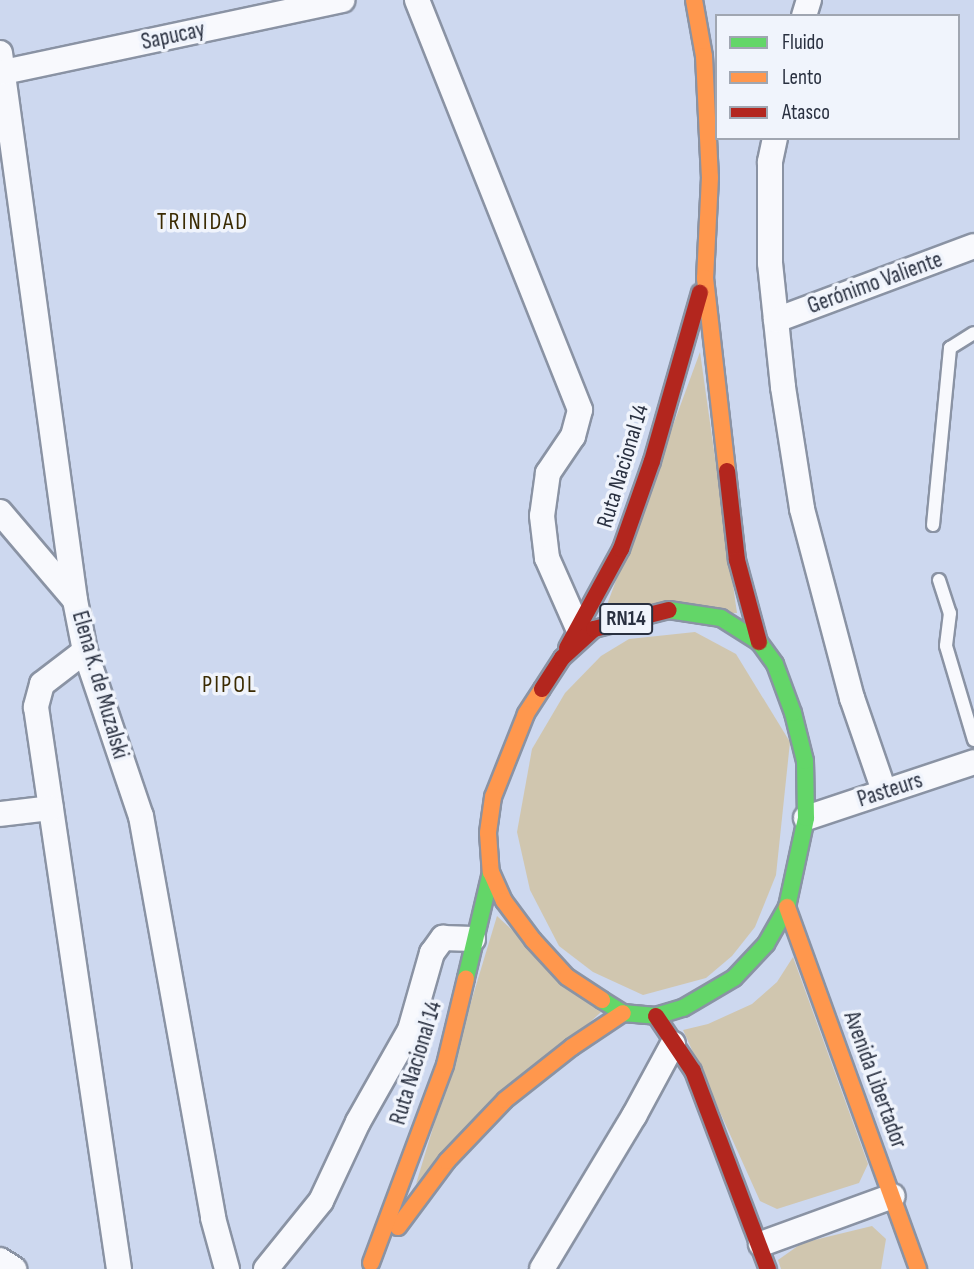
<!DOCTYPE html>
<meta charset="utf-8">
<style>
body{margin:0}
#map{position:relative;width:974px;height:1269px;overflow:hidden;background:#cdd8ef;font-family:"Sofia Sans Condensed",sans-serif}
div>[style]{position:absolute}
.green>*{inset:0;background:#d0c6af}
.roads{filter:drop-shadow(2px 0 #8a93a4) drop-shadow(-2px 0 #8a93a4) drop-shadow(0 2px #8a93a4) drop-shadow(0 -2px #8a93a4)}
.lane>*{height:12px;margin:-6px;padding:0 6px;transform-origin:6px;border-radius:6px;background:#f8f9fd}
.street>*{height:24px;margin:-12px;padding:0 12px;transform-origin:12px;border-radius:12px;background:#f8f9fd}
.fast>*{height:16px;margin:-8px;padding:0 8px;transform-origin:8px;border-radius:8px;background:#63d668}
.slow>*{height:16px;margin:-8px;padding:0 8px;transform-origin:8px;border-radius:8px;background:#ff974d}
.jam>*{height:16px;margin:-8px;padding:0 8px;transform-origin:8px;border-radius:8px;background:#b3261e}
span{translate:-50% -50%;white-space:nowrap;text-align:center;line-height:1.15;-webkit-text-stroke:7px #f0f4fc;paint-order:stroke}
.shield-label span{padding:2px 5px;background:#f0f4fc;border:2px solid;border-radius:5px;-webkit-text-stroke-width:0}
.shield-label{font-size:21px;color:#293040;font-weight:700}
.street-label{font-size:23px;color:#293040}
.neighbourhood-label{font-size:24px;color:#3b2b02;letter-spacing:2px}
.legend{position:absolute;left:715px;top:14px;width:245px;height:126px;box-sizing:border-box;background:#f0f4fc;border:2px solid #a0a6b1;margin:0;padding:9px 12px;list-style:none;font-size:21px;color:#293040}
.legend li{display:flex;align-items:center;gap:14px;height:35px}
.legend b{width:35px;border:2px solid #a0a6b1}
</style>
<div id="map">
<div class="green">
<div style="clip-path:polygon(700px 352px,737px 613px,604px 613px)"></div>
<div style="clip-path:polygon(695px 632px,736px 654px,790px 742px,776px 875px,755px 927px,732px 956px,706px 978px,643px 995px,593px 972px,559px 946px,530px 890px,517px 832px,532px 749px,565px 693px,601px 656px,629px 639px)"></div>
<div style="clip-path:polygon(497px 916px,601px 1012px,416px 1184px)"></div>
<div style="clip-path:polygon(793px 957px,868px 1164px,859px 1183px,777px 1209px,760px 1201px,683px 1030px,708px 1024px,752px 1004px,777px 982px)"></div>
<div style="clip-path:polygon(872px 1226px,886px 1239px,881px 1269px,781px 1269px,778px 1260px,802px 1243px)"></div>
</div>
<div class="roads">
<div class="lane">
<div style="left:933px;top:525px;width:178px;rotate:-84.5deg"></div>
<div style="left:950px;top:348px;width:28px;rotate:-32deg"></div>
<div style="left:939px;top:580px;width:35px;rotate:72deg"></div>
<div style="left:950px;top:613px;width:33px;rotate:97deg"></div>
<div style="left:946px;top:646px;width:98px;rotate:73.4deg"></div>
</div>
<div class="street">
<div style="left:417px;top:0;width:441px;rotate:68.3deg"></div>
<div style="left:580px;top:410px;width:27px;rotate:105deg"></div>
<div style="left:573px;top:436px;width:45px;rotate:124deg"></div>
<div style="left:548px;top:473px;width:43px;rotate:97.9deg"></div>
<div style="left:542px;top:516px;width:42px;rotate:83.2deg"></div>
<div style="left:547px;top:558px;width:74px;rotate:66.2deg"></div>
<div style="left:804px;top:16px;width:17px;rotate:-73deg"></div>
<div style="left:0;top:53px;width:552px;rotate:82.19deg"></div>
<div style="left:75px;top:600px;width:52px;rotate:78.9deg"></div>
<div style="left:85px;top:651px;width:174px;rotate:71.3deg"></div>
<div style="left:141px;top:816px;width:408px;rotate:79.8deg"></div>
<div style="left:213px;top:1218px;width:53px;rotate:74.6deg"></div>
<div style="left:0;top:78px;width:7px;rotate:-56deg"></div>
<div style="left:4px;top:72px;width:346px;rotate:-12deg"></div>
<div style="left:775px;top:138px;width:25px;rotate:102deg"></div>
<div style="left:770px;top:162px;width:101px;rotate:90deg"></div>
<div style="left:770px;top:263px;width:125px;rotate:84deg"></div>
<div style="left:783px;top:387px;width:123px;rotate:81.1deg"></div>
<div style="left:802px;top:509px;width:196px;rotate:75.2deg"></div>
<div style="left:852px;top:698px;width:98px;rotate:71deg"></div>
<div style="left:776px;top:320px;width:211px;rotate:-20.5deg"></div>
<div style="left:0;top:512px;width:114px;rotate:49.6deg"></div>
<div style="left:85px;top:651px;width:54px;rotate:142.5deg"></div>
<div style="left:42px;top:684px;width:24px;rotate:105deg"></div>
<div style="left:36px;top:707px;width:568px;rotate:81.6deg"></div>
<div style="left:0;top:814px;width:51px;rotate:-6.7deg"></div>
<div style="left:806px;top:818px;width:177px;rotate:-18.4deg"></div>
<div style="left:761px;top:1244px;width:140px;rotate:-20deg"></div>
<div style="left:0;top:1260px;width:17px;rotate:33deg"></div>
<div style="left:266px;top:1269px;width:87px;rotate:-51deg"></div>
<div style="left:321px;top:1201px;width:87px;rotate:-64.9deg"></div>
<div style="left:358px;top:1122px;width:106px;rotate:-60.5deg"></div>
<div style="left:410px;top:1030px;width:80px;rotate:-74.1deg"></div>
<div style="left:432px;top:953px;width:19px;rotate:-54deg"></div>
<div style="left:443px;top:938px;width:30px;rotate:2deg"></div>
<div style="left:542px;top:1269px;width:179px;rotate:-59deg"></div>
<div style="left:634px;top:1116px;width:82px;rotate:-61.6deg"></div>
</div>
<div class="fast">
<div style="left:466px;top:978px;width:109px;rotate:-76.7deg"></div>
<div style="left:602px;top:1000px;width:25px;rotate:32deg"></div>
<div style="left:623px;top:1013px;width:33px;rotate:5deg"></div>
<div style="left:656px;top:1016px;width:28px;rotate:-17deg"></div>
<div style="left:683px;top:1008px;width:59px;rotate:-30.5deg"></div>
<div style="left:734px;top:978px;width:47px;rotate:-46.7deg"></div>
<div style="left:766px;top:944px;width:43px;rotate:-60.4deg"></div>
<div style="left:787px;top:907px;width:91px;rotate:-77.9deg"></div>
<div style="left:806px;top:818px;width:57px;rotate:-91deg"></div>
<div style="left:805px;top:761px;width:49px;rotate:-104deg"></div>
<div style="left:793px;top:713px;width:52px;rotate:-110.2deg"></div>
<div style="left:775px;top:664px;width:27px;rotate:-126deg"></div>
<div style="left:759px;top:642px;width:45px;rotate:-147.7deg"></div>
<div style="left:721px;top:618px;width:53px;rotate:-171.3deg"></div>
</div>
<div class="slow">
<div style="left:694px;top:0;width:57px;rotate:79.9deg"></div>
<div style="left:704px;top:56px;width:121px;rotate:87.2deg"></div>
<div style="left:710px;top:177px;width:101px;rotate:92.8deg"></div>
<div style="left:705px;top:278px;width:194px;rotate:83.5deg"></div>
<div style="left:542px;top:689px;width:30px;rotate:123deg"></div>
<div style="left:526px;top:714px;width:89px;rotate:111.7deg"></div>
<div style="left:493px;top:797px;width:36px;rotate:98deg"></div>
<div style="left:488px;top:833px;width:39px;rotate:86deg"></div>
<div style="left:491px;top:872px;width:32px;rotate:66deg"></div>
<div style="left:504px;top:901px;width:49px;rotate:53.4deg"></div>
<div style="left:533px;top:940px;width:50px;rotate:47.4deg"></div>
<div style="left:567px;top:977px;width:42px;rotate:33.3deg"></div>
<div style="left:787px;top:907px;width:385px;rotate:70.1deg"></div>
<div style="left:398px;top:1227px;width:82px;rotate:-53.4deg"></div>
<div style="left:447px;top:1161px;width:84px;rotate:-46.4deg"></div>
<div style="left:505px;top:1100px;width:85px;rotate:-38.3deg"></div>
<div style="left:572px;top:1047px;width:61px;rotate:-33.7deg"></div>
<div style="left:371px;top:1263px;width:211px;rotate:-69.5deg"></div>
<div style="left:445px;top:1065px;width:89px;rotate:-76.4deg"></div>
</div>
<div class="jam">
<div style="left:727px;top:471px;width:90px;rotate:83.6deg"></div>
<div style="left:737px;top:560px;width:85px;rotate:75deg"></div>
<div style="left:567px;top:648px;width:113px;rotate:-61.4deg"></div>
<div style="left:621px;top:549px;width:93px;rotate:-70.6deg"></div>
<div style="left:652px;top:461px;width:175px;rotate:-74.1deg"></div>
<div style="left:542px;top:689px;width:37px;rotate:-57deg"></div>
<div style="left:562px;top:658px;width:43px;rotate:-42.2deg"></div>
<div style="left:594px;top:629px;width:77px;rotate:-14.2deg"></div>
<div style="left:656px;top:1016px;width:66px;rotate:56.1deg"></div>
<div style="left:693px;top:1071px;width:212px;rotate:69.3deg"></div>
</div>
</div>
<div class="shield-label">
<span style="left:626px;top:619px">RN14</span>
</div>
<div class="street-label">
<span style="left:173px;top:36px;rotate:-12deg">Sapucay</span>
<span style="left:875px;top:283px;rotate:-20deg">Gerónimo Valiente</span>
<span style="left:623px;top:466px;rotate:-73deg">Ruta Nacional 14</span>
<span style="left:100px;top:685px;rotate:74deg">Elena K. de Muzalski</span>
<span style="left:890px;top:790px;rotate:-18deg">Pasteurs</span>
<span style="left:416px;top:1063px;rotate:-73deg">Ruta Nacional 14</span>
<span style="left:875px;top:1080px;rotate:70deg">Avenida Libertador</span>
</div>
<div class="neighbourhood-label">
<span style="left:203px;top:222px">TRINIDAD</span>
<span style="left:230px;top:685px">PIPOL</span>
</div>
<ul class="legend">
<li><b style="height:9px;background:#63d668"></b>Fluido</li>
<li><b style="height:9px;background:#ff974d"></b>Lento</li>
<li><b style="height:9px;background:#b3261e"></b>Atasco</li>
</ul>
</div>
